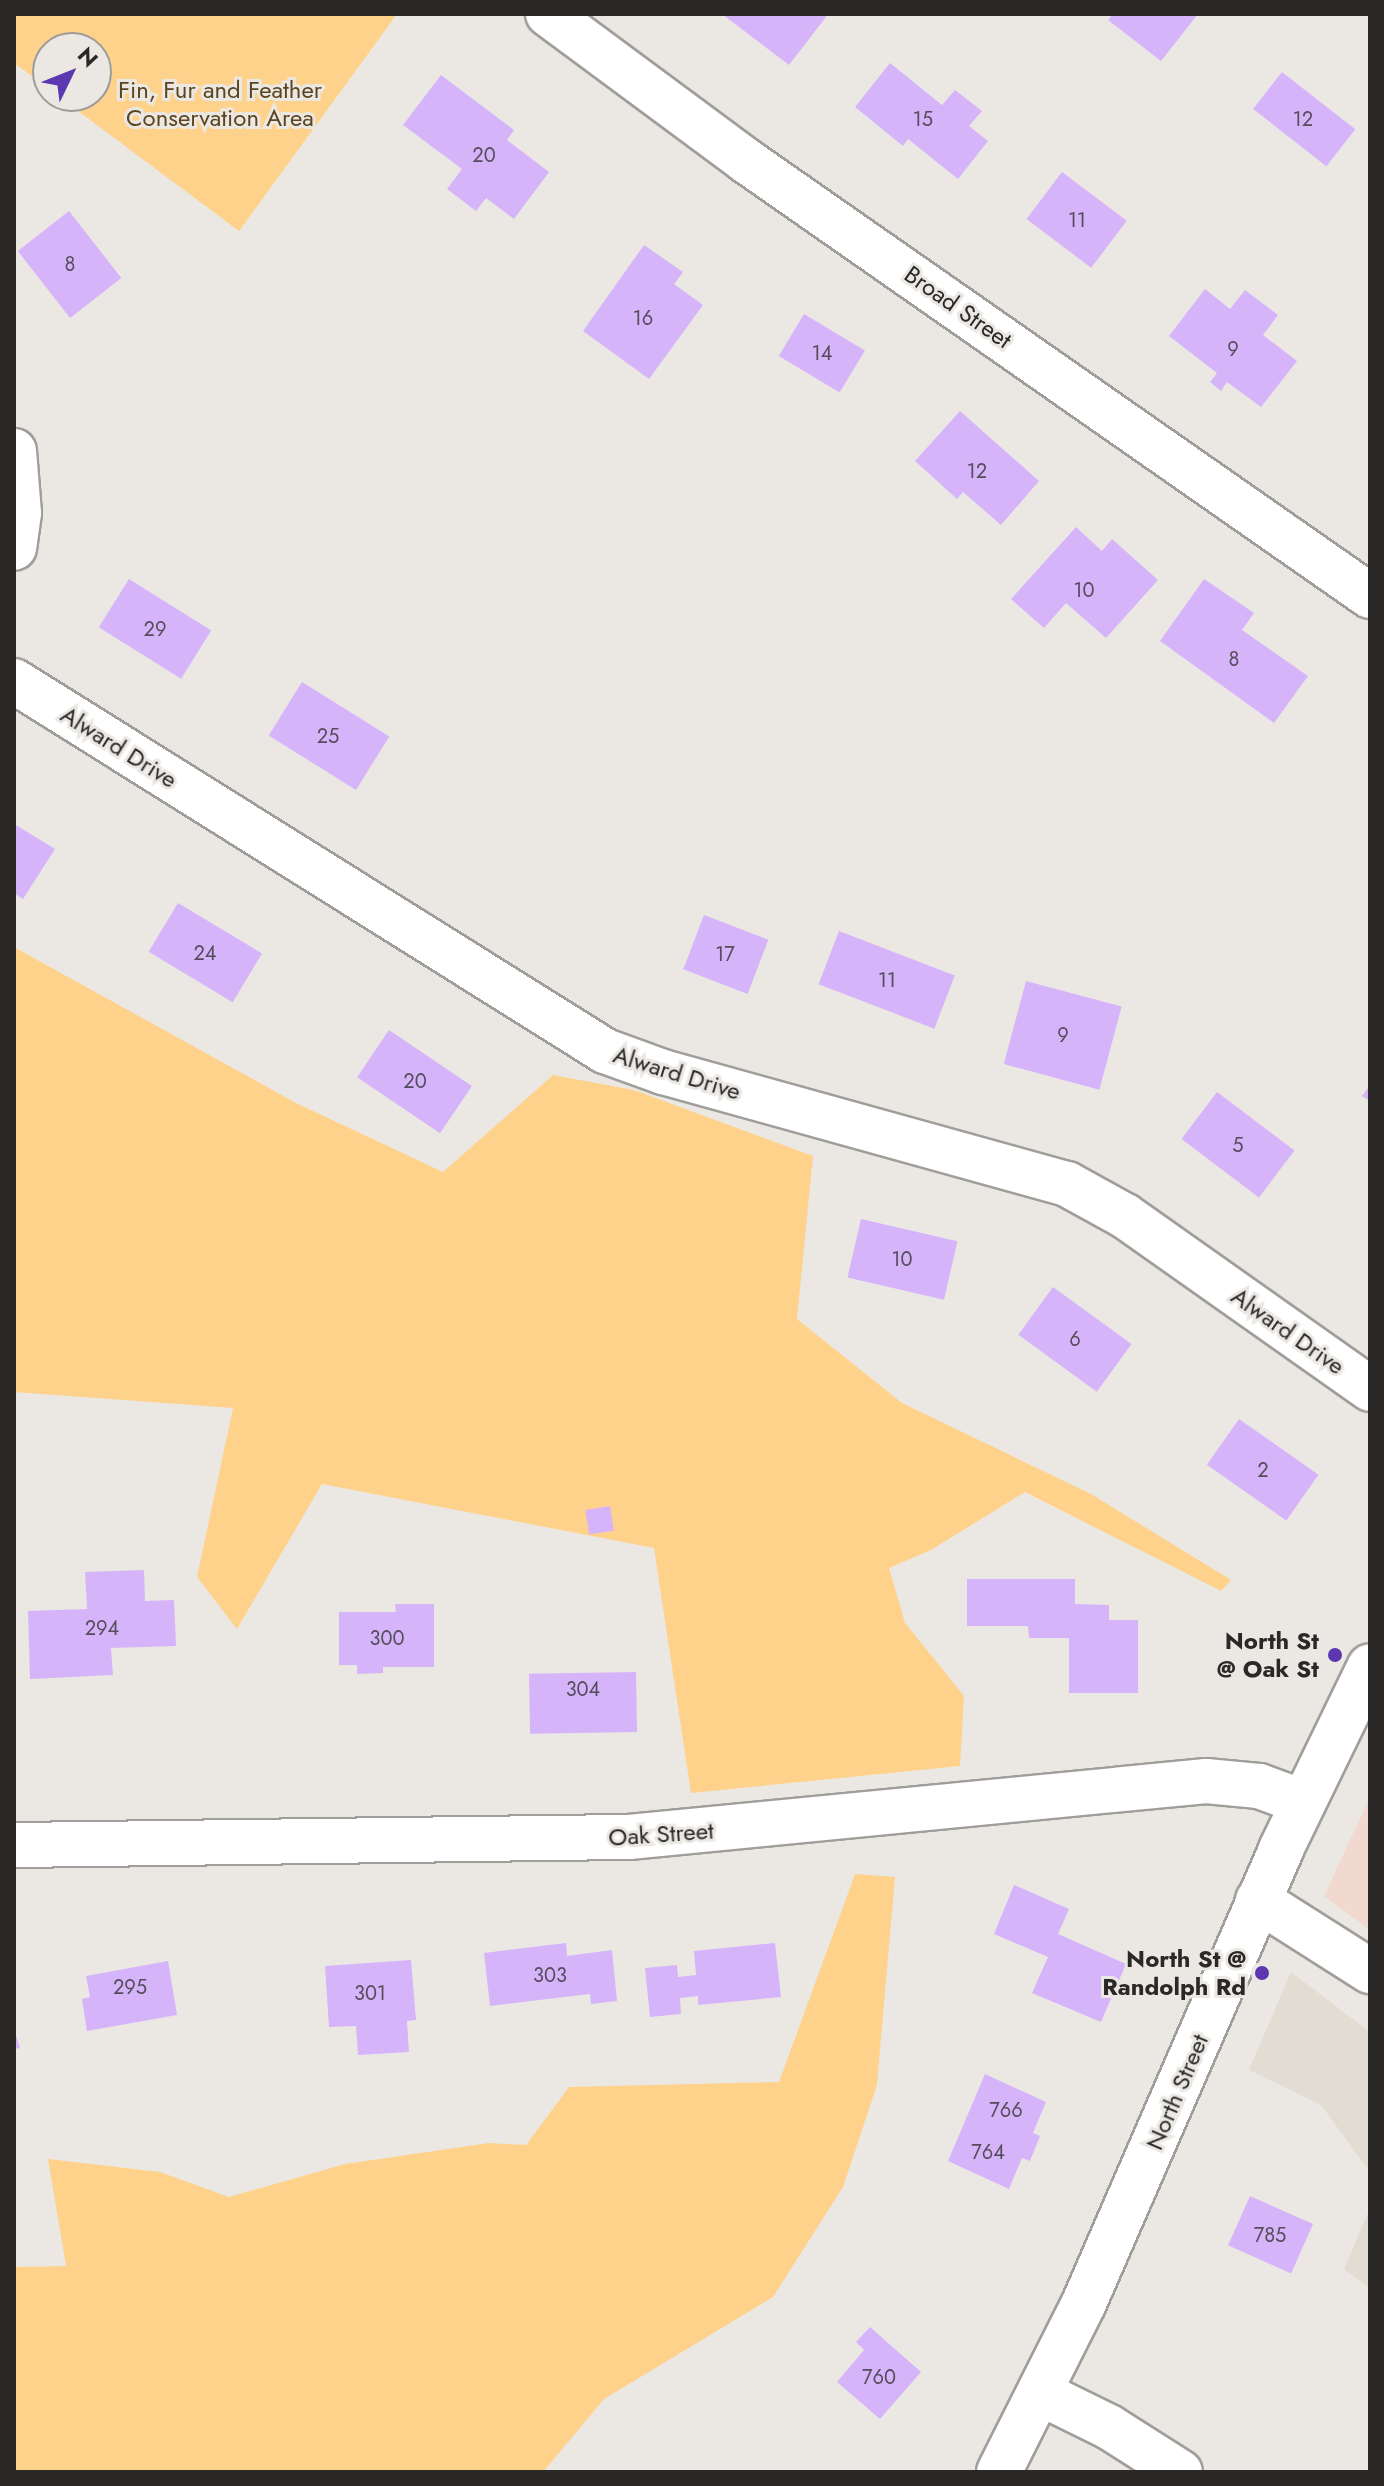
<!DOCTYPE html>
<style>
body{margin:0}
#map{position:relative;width:1384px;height:2486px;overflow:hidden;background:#ebe8e4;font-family:Jost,sans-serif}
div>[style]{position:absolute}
.commercial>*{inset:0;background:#f2d9d0}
.built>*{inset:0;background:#e3dcd2}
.green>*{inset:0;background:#ffd28c}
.building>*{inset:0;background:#d6b4fa;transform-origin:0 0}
.roads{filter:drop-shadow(2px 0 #a09e9a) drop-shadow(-2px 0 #a09e9a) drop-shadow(0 2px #a09e9a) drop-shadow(0 -2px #a09e9a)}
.minor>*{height:44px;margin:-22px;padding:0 22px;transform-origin:22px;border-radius:22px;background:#fff}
.major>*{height:44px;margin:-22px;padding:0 22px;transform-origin:22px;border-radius:22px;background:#fff}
.dots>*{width:22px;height:22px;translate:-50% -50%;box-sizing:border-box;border:4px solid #ebe8e4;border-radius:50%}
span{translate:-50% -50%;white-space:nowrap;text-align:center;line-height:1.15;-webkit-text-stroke:6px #ebe8e4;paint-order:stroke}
.number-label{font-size:20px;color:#554c5c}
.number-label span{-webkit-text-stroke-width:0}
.park-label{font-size:24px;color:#5c451e}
.street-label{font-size:24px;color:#2a2928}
.poi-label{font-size:24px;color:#2a2928;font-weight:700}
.right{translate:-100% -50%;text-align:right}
.frame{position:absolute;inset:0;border:16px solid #2a2928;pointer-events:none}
.north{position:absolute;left:32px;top:32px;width:80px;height:80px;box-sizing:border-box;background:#ebe8e4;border:2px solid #9e9c99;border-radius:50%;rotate:47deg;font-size:22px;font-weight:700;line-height:32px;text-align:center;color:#2a2928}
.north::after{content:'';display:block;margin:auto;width:28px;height:36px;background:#5c38b0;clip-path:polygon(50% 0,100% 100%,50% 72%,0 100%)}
</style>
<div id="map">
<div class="commercial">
<div style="clip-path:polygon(1370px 1797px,1370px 1930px,1324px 1896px)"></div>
</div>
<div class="built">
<div style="clip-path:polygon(1291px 1972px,1370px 2032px,1370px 2172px,1321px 2105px,1249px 2070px)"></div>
<div style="clip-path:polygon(1370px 2208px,1370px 2288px,1344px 2269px)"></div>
</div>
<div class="green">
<div style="clip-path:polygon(14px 14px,397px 14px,239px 231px,58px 96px,96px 96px,96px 48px,48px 48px,48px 88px,14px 63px)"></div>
<div style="clip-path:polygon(14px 947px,296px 1103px,443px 1172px,553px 1075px,634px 1090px,813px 1156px,797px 1319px,902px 1403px,1091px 1494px,1231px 1580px,1221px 1591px,1025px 1492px,931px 1550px,889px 1568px,905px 1623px,964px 1696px,960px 1766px,691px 1793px,654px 1548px,322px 1484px,237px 1629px,197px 1577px,233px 1408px,14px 1392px)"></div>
<div style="clip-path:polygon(855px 1874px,895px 1877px,877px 2085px,843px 2187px,773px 2297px,604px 2399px,543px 2472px,14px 2472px,14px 2267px,66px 2266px,48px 2159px,160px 2172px,229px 2197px,345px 2164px,489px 2143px,526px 2145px,569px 2087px,779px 2082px)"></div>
</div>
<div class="building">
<div style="clip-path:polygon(722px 14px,823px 14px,826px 17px,789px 65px)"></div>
<div style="clip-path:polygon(1113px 14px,1198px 14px,1161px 61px,1108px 20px)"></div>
<div style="clip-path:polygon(890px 63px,942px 105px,955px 90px,982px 111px,969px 126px,988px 141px,958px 179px,908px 139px,903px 146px,855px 107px)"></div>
<div style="left:1282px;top:72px;width:93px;height:47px;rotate:38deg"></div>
<div style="clip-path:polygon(441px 75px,514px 130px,507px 140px,549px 172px,514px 219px,486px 198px,476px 211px,447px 189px,462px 169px,403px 125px)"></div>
<div style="left:1062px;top:172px;width:81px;height:59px;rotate:37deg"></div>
<div style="left:69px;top:211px;width:85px;height:65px;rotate:52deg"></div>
<div style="clip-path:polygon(644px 245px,683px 272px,674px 284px,703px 305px,649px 379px,583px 331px)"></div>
<div style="clip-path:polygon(1205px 289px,1230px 309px,1245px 290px,1278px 315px,1263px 335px,1297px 361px,1261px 407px,1227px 382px,1221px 391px,1210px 382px,1217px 373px,1169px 336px)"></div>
<div style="left:804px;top:314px;width:71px;height:49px;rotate:31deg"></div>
<div style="clip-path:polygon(960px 411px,1039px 481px,1001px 525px,963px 492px,957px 499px,915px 461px)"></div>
<div style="clip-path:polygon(1076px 527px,1102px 551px,1112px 539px,1158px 580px,1106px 638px,1066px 603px,1044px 628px,1011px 599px)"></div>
<div style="left:129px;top:579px;width:97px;height:57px;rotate:32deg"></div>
<div style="clip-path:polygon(1204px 579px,1254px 613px,1242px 630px,1308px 676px,1274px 723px,1160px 641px)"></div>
<div style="left:302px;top:682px;width:103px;height:63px;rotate:32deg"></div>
<div style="clip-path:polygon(14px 824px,55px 849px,23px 899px,14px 893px)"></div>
<div style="left:178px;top:903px;width:98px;height:57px;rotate:31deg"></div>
<div style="left:704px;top:915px;width:69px;height:58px;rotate:21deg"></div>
<div style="left:839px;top:931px;width:124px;height:57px;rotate:21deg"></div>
<div style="left:1026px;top:981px;width:99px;height:86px;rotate:15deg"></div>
<div style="left:389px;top:1030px;width:100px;height:57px;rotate:34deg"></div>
<div style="clip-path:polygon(1370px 1085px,1370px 1101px,1362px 1096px)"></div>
<div style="left:1217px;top:1092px;width:97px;height:59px;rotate:37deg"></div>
<div style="left:861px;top:1219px;width:99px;height:60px;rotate:13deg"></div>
<div style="left:1053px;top:1287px;width:97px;height:59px;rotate:36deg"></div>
<div style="left:1239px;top:1419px;width:97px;height:56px;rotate:35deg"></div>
<div style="left:610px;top:1506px;width:25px;height:25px;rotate:81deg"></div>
<div style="clip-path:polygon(144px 1570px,145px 1601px,174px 1600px,176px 1646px,111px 1648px,113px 1675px,30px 1679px,28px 1611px,87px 1609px,85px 1572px)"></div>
<div style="clip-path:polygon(967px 1579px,1075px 1579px,1075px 1604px,1109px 1605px,1109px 1620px,1138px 1620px,1138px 1693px,1069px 1693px,1069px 1638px,1029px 1638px,1028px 1626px,967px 1626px)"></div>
<div style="clip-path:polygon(395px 1604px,434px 1604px,434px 1667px,383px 1667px,383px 1673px,357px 1674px,357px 1665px,339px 1665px,339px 1612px,396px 1612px)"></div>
<div style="left:636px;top:1672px;width:60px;height:107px;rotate:89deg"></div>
<div style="clip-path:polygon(1014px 1885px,1069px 1909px,1058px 1934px,1126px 1964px,1101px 2022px,1032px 1993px,1048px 1957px,994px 1934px)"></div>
<div style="clip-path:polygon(566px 1943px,567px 1956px,612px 1950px,617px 2001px,591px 2004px,590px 1994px,490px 2006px,484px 1953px)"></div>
<div style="clip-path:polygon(775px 1943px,781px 1997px,698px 2005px,698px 1996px,680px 1998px,681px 2014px,650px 2017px,645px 1968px,677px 1965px,678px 1977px,696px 1975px,694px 1951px)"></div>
<div style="clip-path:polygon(411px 1960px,416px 2020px,407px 2021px,409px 2052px,358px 2055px,356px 2026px,329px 2027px,325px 1966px)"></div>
<div style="clip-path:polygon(168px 1961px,177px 2015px,87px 2031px,82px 1999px,90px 1997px,86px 1976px)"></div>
<div style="clip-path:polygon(14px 2029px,20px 2048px,14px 2049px)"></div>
<div style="clip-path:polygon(985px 2074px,1046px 2102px,1033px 2133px,1040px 2136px,1030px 2161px,1022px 2158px,1009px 2189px,948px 2161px)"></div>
<div style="left:1250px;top:2196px;width:69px;height:54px;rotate:24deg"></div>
<div style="clip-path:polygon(870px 2327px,921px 2372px,880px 2419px,837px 2382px,864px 2350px,856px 2342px)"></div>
</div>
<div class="roads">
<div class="minor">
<div style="left:548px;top:14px;width:245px;rotate:36.5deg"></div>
<div style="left:745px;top:160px;width:762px;rotate:34.9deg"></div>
<div style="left:14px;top:451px;width:62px;rotate:85.4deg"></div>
<div style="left:19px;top:513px;width:35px;rotate:98deg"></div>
<div style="left:14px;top:681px;width:697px;rotate:32.05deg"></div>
<div style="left:605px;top:1051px;width:62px;rotate:19.9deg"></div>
<div style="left:663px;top:1072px;width:419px;rotate:15.5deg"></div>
<div style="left:1067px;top:1184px;width:66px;rotate:28.9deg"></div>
<div style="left:1125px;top:1216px;width:300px;rotate:35.2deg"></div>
<div style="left:14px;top:1845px;width:615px;rotate:-0.75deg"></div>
<div style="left:629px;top:1837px;width:580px;rotate:-5.54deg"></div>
<div style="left:1206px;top:1781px;width:53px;rotate:5.4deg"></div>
<div style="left:1259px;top:1786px;width:47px;rotate:20deg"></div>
<div style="left:1258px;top:1900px;width:133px;rotate:32.4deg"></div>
<div style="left:1040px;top:2393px;width:77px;rotate:26.2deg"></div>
<div style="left:1109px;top:2427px;width:84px;rotate:32.4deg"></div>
</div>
<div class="major">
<div style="left:999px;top:2472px;width:189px;rotate:-63.3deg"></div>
<div style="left:1084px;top:2303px;width:495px;rotate:-66.5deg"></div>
<div style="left:1281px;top:1849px;width:203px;rotate:-64.1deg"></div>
</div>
</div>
<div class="dots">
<div style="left:1335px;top:1655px;background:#5c38b0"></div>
<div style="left:1262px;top:1973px;background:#5c38b0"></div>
</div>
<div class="number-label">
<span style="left:923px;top:119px">15</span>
<span style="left:1303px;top:119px">12</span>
<span style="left:484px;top:155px">20</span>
<span style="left:1077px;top:220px">11</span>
<span style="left:70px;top:264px">8</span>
<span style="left:643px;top:318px">16</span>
<span style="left:1233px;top:349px">9</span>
<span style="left:822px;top:353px">14</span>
<span style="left:977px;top:471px">12</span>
<span style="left:1084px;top:590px">10</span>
<span style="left:155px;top:629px">29</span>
<span style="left:1234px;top:659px">8</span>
<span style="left:328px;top:736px">25</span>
<span style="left:205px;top:953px">24</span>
<span style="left:725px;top:954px">17</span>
<span style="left:887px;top:980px">11</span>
<span style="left:1063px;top:1035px">9</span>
<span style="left:415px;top:1081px">20</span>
<span style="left:1238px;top:1145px">5</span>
<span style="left:902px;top:1259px">10</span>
<span style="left:1075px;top:1339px">6</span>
<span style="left:1263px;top:1470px">2</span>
<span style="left:102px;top:1628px">294</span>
<span style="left:387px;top:1638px">300</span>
<span style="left:583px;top:1689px">304</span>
<span style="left:550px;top:1975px">303</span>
<span style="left:130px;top:1987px">295</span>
<span style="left:370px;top:1993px">301</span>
<span style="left:1006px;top:2110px">766</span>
<span style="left:988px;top:2152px">764</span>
<span style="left:1270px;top:2235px">785</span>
<span style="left:879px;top:2377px">760</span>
</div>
<div class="park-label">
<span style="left:220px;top:104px">Fin, Fur and Feather<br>Conservation Area</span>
</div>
<div class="street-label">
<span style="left:958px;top:307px;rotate:35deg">Broad Street</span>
<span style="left:119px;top:747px;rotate:32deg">Alward Drive</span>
<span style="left:677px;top:1073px;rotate:17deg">Alward Drive</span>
<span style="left:1288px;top:1331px;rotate:35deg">Alward Drive</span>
<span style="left:661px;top:1834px;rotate:-4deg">Oak Street</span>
<span style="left:1177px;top:2092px;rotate:-67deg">North Street</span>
</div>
<div class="poi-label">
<span class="right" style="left:1319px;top:1655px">North St<br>@ Oak St</span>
<span class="right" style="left:1246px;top:1973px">North St @<br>Randolph Rd</span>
</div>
<div class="frame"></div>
<div class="north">N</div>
</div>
